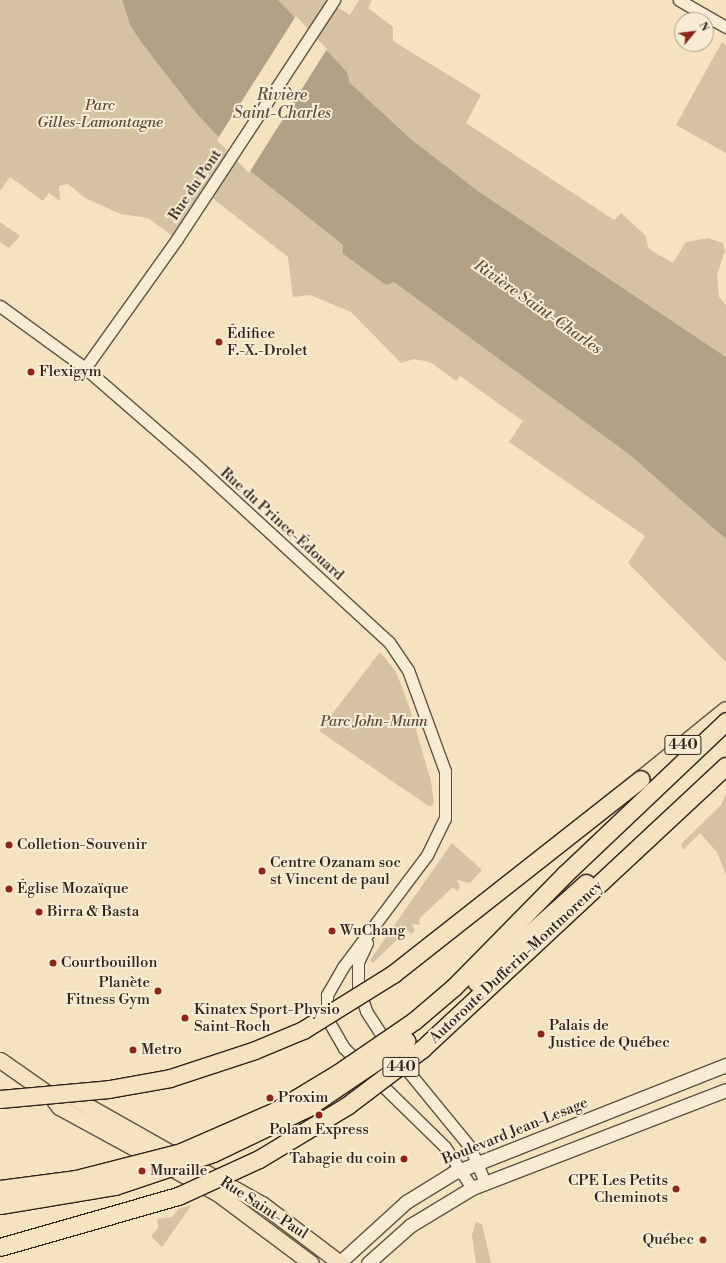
<!DOCTYPE html>
<meta charset="utf-8">
<style>
body{margin:0}
#map{position:relative;width:726px;height:1263px;overflow:hidden;background:#f5e2be;font-family:"Libre Bodoni",serif}
div>[style]{position:absolute}
.green>*{inset:0;background:#d4c2a2}
.water>*{inset:0;background:#b2a187}
.pier>*{inset:0;background:#f5e2be}
.roads{filter:drop-shadow(1px 0 #615344) drop-shadow(-1px 0 #615344) drop-shadow(0 1px #615344) drop-shadow(0 -1px #615344)}
.tertiary>*{height:11px;margin:-5.5px;padding:0 5.5px;transform-origin:5.5px;border-radius:5.5px;background:#f8ecd5}
.secondary>*{height:13px;margin:-6.5px;padding:0 6.5px;transform-origin:6.5px;border-radius:6.5px;background:#f8ecd5}
.primary>*{height:15px;margin:-7.5px;padding:0 7.5px;transform-origin:7.5px;border-radius:7.5px;background:#f5e2be}
.motorway>*{height:17px;margin:-8.5px;padding:0 8.5px;transform-origin:8.5px;border-radius:8.5px;background:#f5e2be}
.bridges{filter:drop-shadow(1px 0 #30231b) drop-shadow(-1px 0 #30231b) drop-shadow(0 1px #30231b) drop-shadow(0 -1px #30231b)}
.motorway-bridge>*{height:17px;margin:-8.5px;padding:0 8.5px;transform-origin:8.5px;border-radius:8.5px;background:#f5e2be}
.dots>*{width:11px;height:11px;translate:-50% -50%;box-sizing:border-box;border:2px solid #f8ecd5;border-radius:50%}
span{translate:-50% -50%;white-space:nowrap;text-align:center;line-height:1.15;-webkit-text-stroke:4px #f8ecd5;paint-order:stroke}
.shield-label span{padding:1px 3px;background:#f8ecd5;border:1px solid;border-radius:3px;-webkit-text-stroke-width:0}
.shield-label{font-size:14px;color:#30231b;font-weight:700}
.park-label{font-size:15px;color:#594b3d;font-style:italic}
.street-label{font-size:15px;color:#30231b}
.poi-label{font-size:15px;color:#30231b}
.left{translate:0 -50%;text-align:left}
.right{translate:-100% -50%;text-align:right}
.water-label{font-size:16px;color:#5e4f41;font-style:italic}
.north{position:absolute;left:674px;top:12px;width:40px;height:40px;box-sizing:border-box;background:#f8ecd5;border:1px solid #a89c8b;border-radius:50%;rotate:61deg;font-size:11px;font-weight:700;line-height:16px;text-align:center;color:#30231b}
.north::after{content:'';display:block;margin:auto;width:14px;height:18px;background:#8f2418;clip-path:polygon(50% 0,100% 100%,50% 72%,0 100%)}
</style>
<div id="map">
<div class="green">
<div style="clip-path:polygon(0 0,122px 0,130px 25px,196px 113px,250px 171px,343px 245px,343px 254px,386px 285px,394px 281px,630px 455px,719px 531px,726px 539px,726px 662px,628px 563px,645px 536px,509px 442px,523px 421px,460px 376px,456px 381px,430px 362px,414px 359px,401px 363px,351px 312px,310px 295px,293px 297px,288px 257px,207px 194px,177px 239px,148px 218px,121px 214px,85px 198px,68px 184px,59px 186px,60px 201px,49px 193px,43px 201px,10px 177px,0 191px)"></div>
<div style="clip-path:polygon(275px 0,334px 0,332px 4px,350px 15px,359px 0,372px 0,368px 8px,393px 27px,393px 41px,481px 95px,466px 123px,614px 220px,621px 213px,645px 235px,649px 249px,673px 263px,686px 242px,708px 238px,723px 243px,725px 251px,717px 275px,719px 297px,726px 305px,726px 357px,478px 191px,411px 139px,350px 83px,347px 72px)"></div>
<div style="clip-path:polygon(722px 42px,726px 45px,726px 153px,676px 125px)"></div>
<div style="clip-path:polygon(0 222px,20px 236px,9px 248px,0 242px)"></div>
<div style="clip-path:polygon(380px 652px,396px 672px,409px 706px,431px 781px,434px 803px,430px 807px,319px 731px)"></div>
<div style="clip-path:polygon(726px 793px,726px 875px,717px 852px,700px 833px,683px 850px,681px 844px,721px 805px)"></div>
<div style="clip-path:polygon(452px 843px,482px 870px,470px 883px,457px 880px,460px 887px,457px 891px,453px 887px,419px 919px,420px 925px,412px 924px,415px 931px,411px 934px,407px 930px,373px 963px,370px 960px)"></div>
<div style="clip-path:polygon(191px 1206px,162px 1247px,151px 1236px,158px 1228px,157px 1219px,172px 1217px,179px 1208px)"></div>
<div style="clip-path:polygon(476px 1222px,482px 1224px,491px 1263px,476px 1263px,472px 1235px)"></div>
</div>
<div class="water">
<div style="clip-path:polygon(122px 0,278px 0,347px 72px,350px 83px,411px 139px,478px 191px,726px 357px,726px 539px,630px 455px,394px 282px,386px 285px,343px 254px,343px 245px,250px 171px,196px 113px,142px 43px,130px 25px)"></div>
</div>
<div class="pier">
<div style="clip-path:polygon(296px 16px,327px 49px,249px 173px,217px 140px)"></div>
</div>
<div class="roads">
<div class="tertiary">
<div style="left:679px;top:0;width:54px;rotate:29.9deg"></div>
<div style="left:0;top:306px;width:105px;rotate:36.1deg"></div>
<div style="left:85px;top:368px;width:143px;rotate:41deg"></div>
<div style="left:193px;top:462px;width:266px;rotate:42.6deg"></div>
<div style="left:389px;top:642px;width:34px;rotate:56deg"></div>
<div style="left:408px;top:670px;width:108px;rotate:69.9deg"></div>
<div style="left:445px;top:771px;width:47px;rotate:90deg"></div>
<div style="left:445px;top:818px;width:41px;rotate:115.9deg"></div>
<div style="left:427px;top:855px;width:140px;rotate:126.9deg"></div>
<div style="left:343px;top:967px;width:32px;rotate:120deg"></div>
<div style="left:327px;top:995px;width:12px;rotate:90deg"></div>
<div style="left:327px;top:1007px;width:15px;rotate:82deg"></div>
<div style="left:329px;top:1022px;width:30px;rotate:60deg"></div>
<div style="left:344px;top:1048px;width:141px;rotate:44.4deg"></div>
<div style="left:445px;top:1147px;width:49px;rotate:56.6deg"></div>
<div style="left:85px;top:368px;width:158px;rotate:-54.5deg"></div>
<div style="left:177px;top:239px;width:286px;rotate:-56.7deg"></div>
<div style="left:367px;top:943px;width:21px;rotate:115deg"></div>
<div style="left:358px;top:962px;width:24px;rotate:90deg"></div>
<div style="left:358px;top:986px;width:26px;rotate:72deg"></div>
<div style="left:366px;top:1011px;width:40px;rotate:57.1deg"></div>
<div style="left:398px;top:1059px;width:114px;rotate:50.7deg"></div>
<div style="left:470px;top:1147px;width:39px;rotate:67deg"></div>
</div>
<div class="secondary">
<div style="left:339px;top:1263px;width:91px;rotate:-42.3deg"></div>
<div style="left:406px;top:1202px;width:55px;rotate:-31.7deg"></div>
<div style="left:453px;top:1173px;width:294px;rotate:-21.6deg"></div>
<div style="left:368px;top:1263px;width:57px;rotate:-41.5deg"></div>
<div style="left:411px;top:1225px;width:71px;rotate:-31.2deg"></div>
<div style="left:472px;top:1188px;width:272px;rotate:-21.1deg"></div>
</div>
<div class="primary">
<div style="left:0;top:1060px;width:61px;rotate:35deg"></div>
<div style="left:50px;top:1095px;width:15px;rotate:53deg"></div>
<div style="left:59px;top:1107px;width:180px;rotate:28.6deg"></div>
<div style="left:217px;top:1193px;width:117px;rotate:36.7deg"></div>
<div style="left:59px;top:1096px;width:11px"></div>
<div style="left:70px;top:1096px;width:220px;rotate:29.4deg"></div>
<div style="left:262px;top:1204px;width:98px;rotate:37.1deg"></div>
</div>
<div class="motorway">
<div style="left:641px;top:779px;width:109px;rotate:-39.1deg"></div>
</div>
</div>
<div class="bridges">
<div class="motorway-bridge">
<div style="left:476px;top:982px;width:148px;rotate:-42deg"></div>
<div style="left:0;top:1099px;width:109px;rotate:-5.2deg"></div>
<div style="left:109px;top:1089px;width:62px;rotate:-10.2deg"></div>
<div style="left:170px;top:1078px;width:89px;rotate:-18.2deg"></div>
<div style="left:255px;top:1050px;width:52px;rotate:-22.6deg"></div>
<div style="left:303px;top:1030px;width:106px;rotate:-31.9deg"></div>
<div style="left:393px;top:974px;width:315px;rotate:-38.2deg"></div>
<div style="left:0;top:1189px;width:77px;rotate:-7.5deg"></div>
<div style="left:76px;top:1179px;width:108px;rotate:-14.4deg"></div>
<div style="left:181px;top:1152px;width:103px;rotate:-23.6deg"></div>
<div style="left:275px;top:1111px;width:74px;rotate:-31.1deg"></div>
<div style="left:338px;top:1073px;width:92px;rotate:-34.4deg"></div>
<div style="left:414px;top:1021px;width:52px;rotate:-40.4deg"></div>
<div style="left:454px;top:987px;width:158px;rotate:-45.5deg"></div>
<div style="left:565px;top:874px;width:222px;rotate:-43.5deg"></div>
<div style="left:0;top:1205px;width:117px;rotate:-9.4deg"></div>
<div style="left:115px;top:1186px;width:103px;rotate:-18.6deg"></div>
<div style="left:213px;top:1153px;width:104px;rotate:-25.6deg"></div>
<div style="left:307px;top:1108px;width:120px;rotate:-34.1deg"></div>
<div style="left:0;top:1247px;width:185px;rotate:-16deg"></div>
<div style="left:178px;top:1196px;width:89px;rotate:-24.6deg"></div>
<div style="left:259px;top:1159px;width:104px;rotate:-31.2deg"></div>
<div style="left:348px;top:1105px;width:93px;rotate:-37.1deg"></div>
<div style="left:422px;top:1049px;width:415px;rotate:-43deg"></div>
</div>
</div>
<div class="dots">
<div style="left:219px;top:342px;background:#8f2418"></div>
<div style="left:31px;top:372px;background:#8f2418"></div>
<div style="left:9px;top:845px;background:#8f2418"></div>
<div style="left:262px;top:871px;background:#8f2418"></div>
<div style="left:9px;top:889px;background:#8f2418"></div>
<div style="left:39px;top:912px;background:#8f2418"></div>
<div style="left:332px;top:931px;background:#8f2418"></div>
<div style="left:53px;top:963px;background:#8f2418"></div>
<div style="left:158px;top:991px;background:#8f2418"></div>
<div style="left:185px;top:1018px;background:#8f2418"></div>
<div style="left:541px;top:1034px;background:#8f2418"></div>
<div style="left:133px;top:1050px;background:#8f2418"></div>
<div style="left:270px;top:1098px;background:#8f2418"></div>
<div style="left:319px;top:1115px;background:#8f2418"></div>
<div style="left:404px;top:1159px;background:#8f2418"></div>
<div style="left:142px;top:1171px;background:#8f2418"></div>
<div style="left:676px;top:1189px;background:#8f2418"></div>
<div style="left:703px;top:1240px;background:#8f2418"></div>
</div>
<div class="shield-label">
<span style="left:683px;top:745px">440</span>
<span style="left:401px;top:1067px">440</span>
</div>
<div class="park-label">
<span style="left:100px;top:114px">Parc<br>Gilles-Lamontagne</span>
<span style="left:374px;top:722px">Parc John-Munn</span>
</div>
<div class="street-label">
<span style="left:195px;top:185px;rotate:-56deg">Rue du Pont</span>
<span style="left:282px;top:524px;rotate:42deg">Rue du Prince-Édouard</span>
<span style="left:516px;top:962px;rotate:-43deg">Autoroute Dufferin-Montmorency</span>
<span style="left:515px;top:1131px;rotate:-22deg">Boulevard Jean-Lesage</span>
<span style="left:264px;top:1208px;rotate:33deg">Rue Saint-Paul</span>
</div>
<div class="poi-label">
<span class="left" style="left:227px;top:342px">Édifice<br>F.-X.-Drolet</span>
<span class="left" style="left:39px;top:372px">Flexigym</span>
<span class="left" style="left:17px;top:845px">Colletion-Souvenir</span>
<span class="left" style="left:270px;top:871px">Centre Ozanam soc<br>st Vincent de paul</span>
<span class="left" style="left:17px;top:889px">Église Mozaïque</span>
<span class="left" style="left:47px;top:912px">Birra &amp; Basta</span>
<span class="left" style="left:340px;top:931px">WuChang</span>
<span class="left" style="left:61px;top:963px">Courtbouillon</span>
<span class="right" style="left:150px;top:991px">Planète<br>Fitness Gym</span>
<span class="left" style="left:194px;top:1018px">Kinatex Sport-Physio<br>Saint-Roch</span>
<span class="left" style="left:549px;top:1034px">Palais de<br>Justice de Québec</span>
<span class="left" style="left:141px;top:1050px">Metro</span>
<span class="left" style="left:278px;top:1098px">Proxim</span>
<span style="left:319px;top:1130px">Polam Express</span>
<span class="right" style="left:396px;top:1159px">Tabagie du coin</span>
<span class="left" style="left:150px;top:1171px">Muraille</span>
<span class="right" style="left:668px;top:1189px">CPE Les Petits<br>Cheminots</span>
<span class="right" style="left:694px;top:1240px">Québec</span>
</div>
<div class="water-label">
<span style="left:282px;top:104px">Rivière<br>Saint-Charles</span>
<span style="left:538px;top:307px;rotate:35deg">Rivière Saint-Charles</span>
</div>
<div class="north">N</div>
</div>
